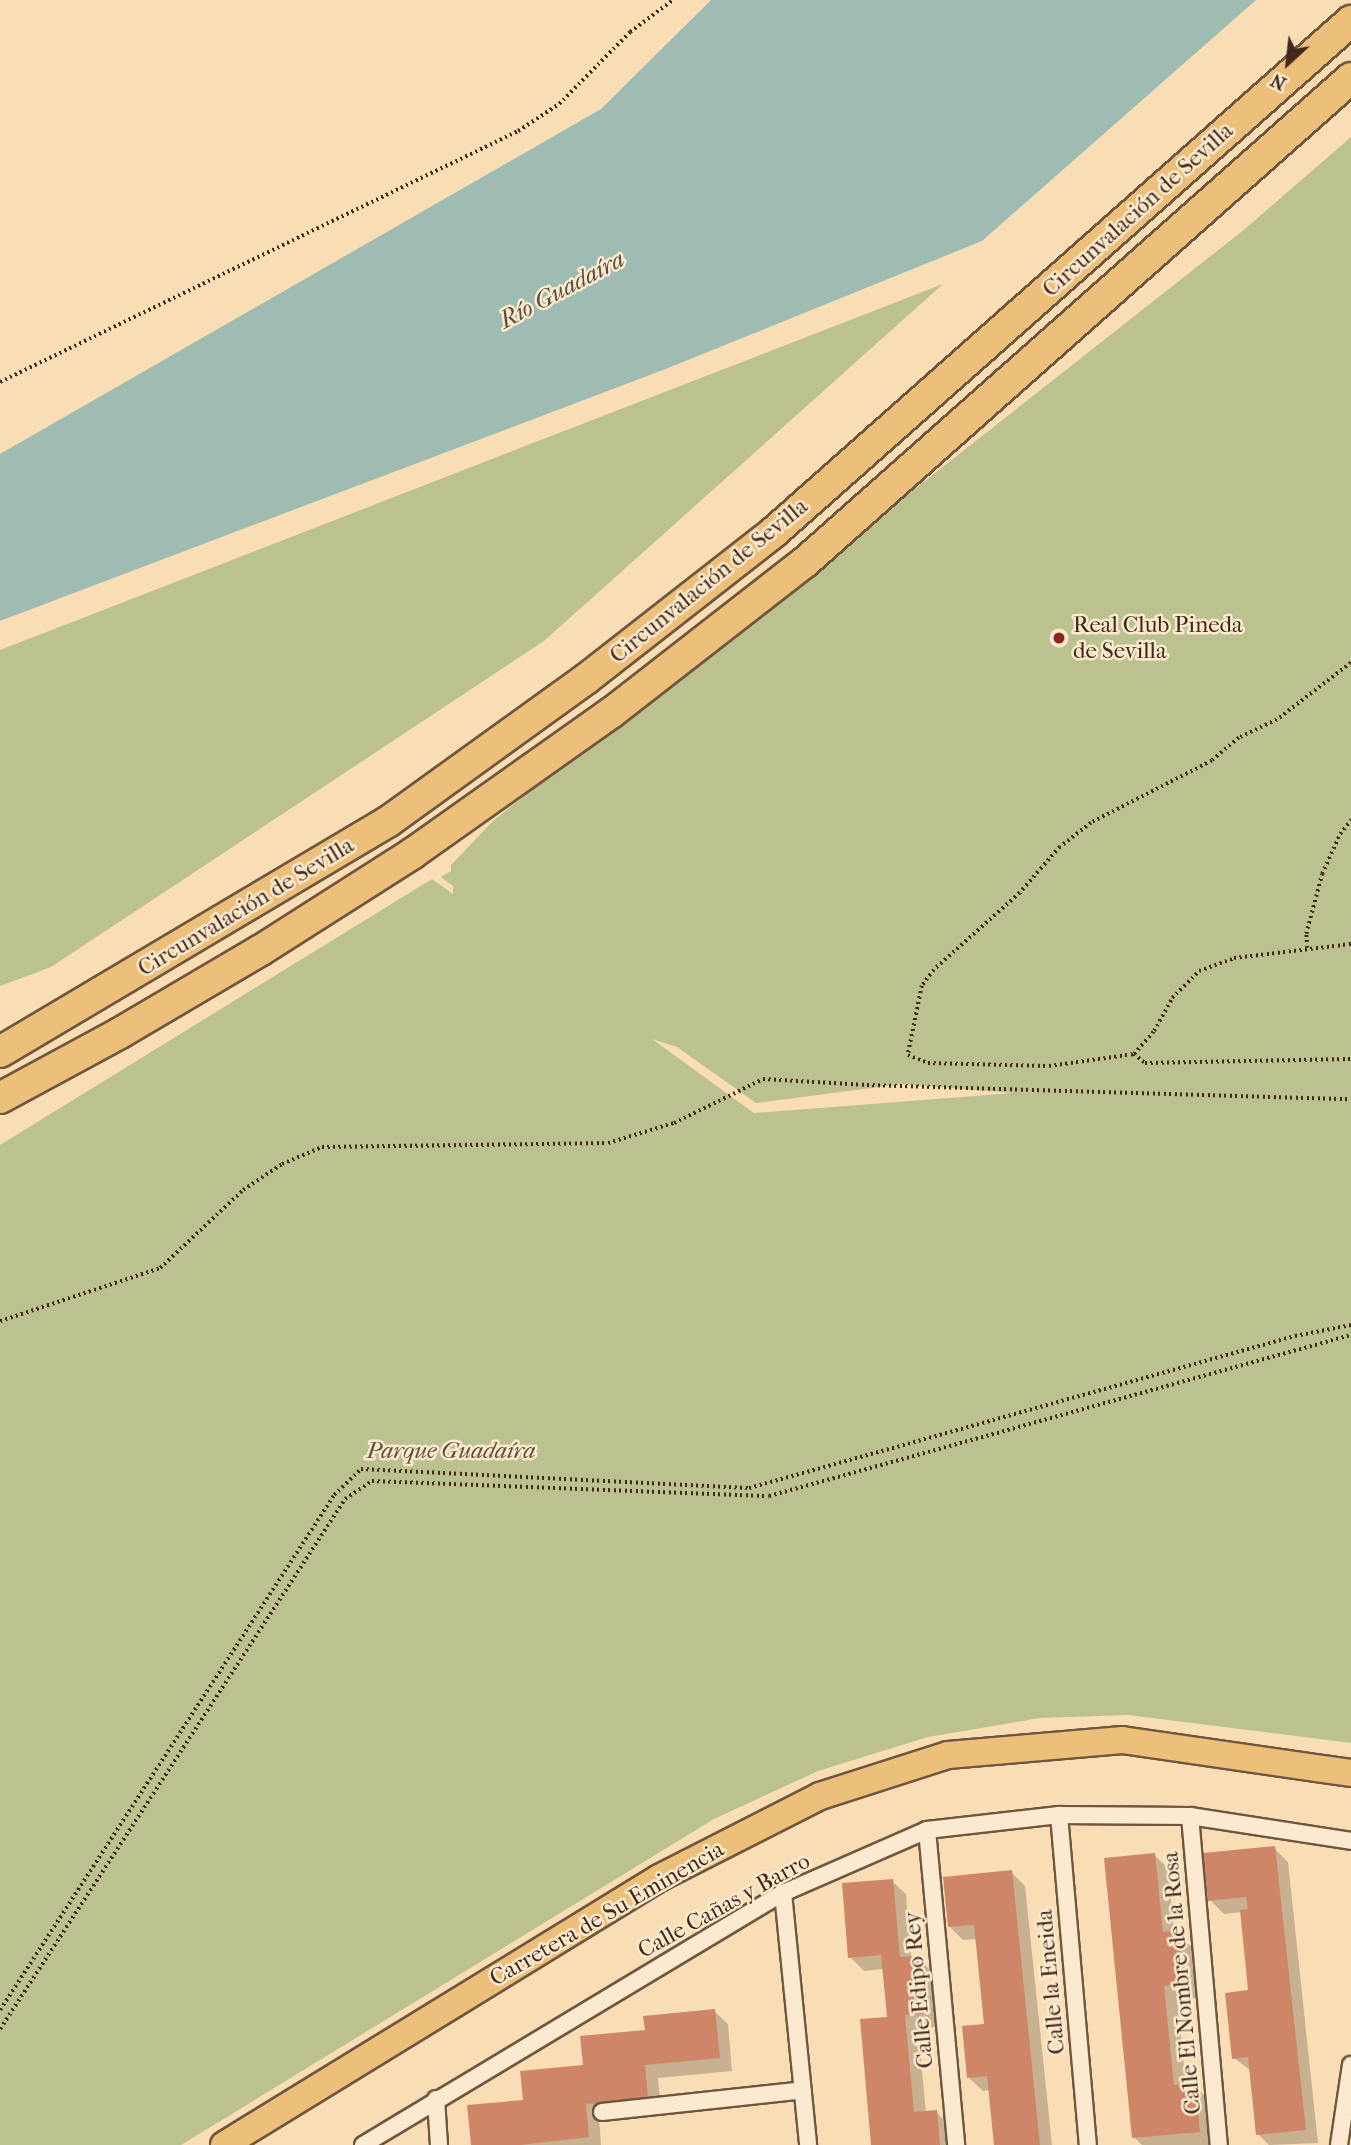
<!DOCTYPE html>
<meta charset="utf-8">
<style>
body{margin:0}
#map{position:relative;width:1351px;height:2145px;overflow:hidden;background:#f9deb5;font-family:"IM FELL French Canon",serif}
div>[style]{position:absolute}
.green>*{inset:0;background:#bbc290}
.water>*{inset:0;background:#9ebcb1}
.shadow>*{inset:0;background:#0003}
.building>*{inset:0;background:#cf8568}
.path>*{height:3.5px;margin-top:-1.75px;transform-origin:0;background:repeating-linear-gradient(90deg,#422818 0 2px,transparent 0 5.5px)}
.roads{filter:drop-shadow(2px 0 #70563f) drop-shadow(-2px 0 #70563f) drop-shadow(0 2px #70563f) drop-shadow(0 -2px #70563f)}
.street>*{height:16px;margin:-8px;padding:0 8px;transform-origin:8px;border-radius:8px;background:#fbeacf}
.primary>*{height:26px;margin:-13px;padding:0 13px;transform-origin:13px;border-radius:13px;background:#ecbf7a}
.highway>*{height:30px;margin:-15px;padding:0 15px;transform-origin:15px;border-radius:15px;background:#ecbf7a}
.dots>*{width:19px;height:19px;translate:-50% -50%;box-sizing:border-box;border:4px solid #fbeacf;border-radius:50%}
span{translate:-50% -50%;white-space:nowrap;text-align:center;line-height:1.15;-webkit-text-stroke:5px #fbeacf;paint-order:stroke}
.street-label{font-size:23px;color:#422818}
.poi-label{font-size:23px;color:#422818}
.left{translate:0 -50%;text-align:left}
.park-label{font-size:23px;color:#604e36;font-style:italic}
.water-label{font-size:24px;color:#594d3e;font-style:italic}
.north{position:absolute;left:1253px;top:28px;width:70px;height:70px;-webkit-text-stroke:5px #fbeacf;paint-order:stroke;rotate:207deg;font-size:19px;font-weight:700;line-height:28px;text-align:center;color:#422818}
.north::after{content:'';display:block;margin:auto;width:24px;height:32px;background:#422818;clip-path:polygon(50% 0,100% 100%,50% 72%,0 100%)}
</style>
<div id="map">
<div class="green">
<div style="clip-path:polygon(evenodd,1351px 137px,1351px 1743px,1128px 1715px,1040px 1718px,928px 1737px,818px 1771px,714px 1819px,181px 2145px,0 2145px,0 1145px,432px 879px,453px 894px,453px 886px,441px 877px,451px 871px,451px 865px,494px 820px,1245px 229px,1351px 137px,652px 1039px,677px 1047px,756px 1103px,902px 1084px,1013px 1093px,754px 1113px,652px 1039px)"></div>
<div style="clip-path:polygon(943px 284px,544px 641px,51px 967px,0 986px,0 650px)"></div>
</div>
<div class="water">
<div style="clip-path:polygon(711px 0,1256px 0,982px 241px,663px 370px,0 621px,0 454px,601px 109px)"></div>
</div>
<div class="shadow">
<div style="clip-path:polygon(1274px 1848px,1288px 1862px,1318px 2143px,1269px 2145px,1258px 2134px,1251px 2071px,1234px 2058px,1250px 1992px,1242px 1912px,1224px 1914px,1210px 1900px)"></div>
<div style="clip-path:polygon(1154px 1855px,1168px 1868px,1174px 1933px,1191px 1946px,1196px 1998px,1177px 1999px,1186px 2086px,1194px 2085px,1208px 2099px,1212px 2145px,1142px 2145px,1134px 2137px)"></div>
<div style="clip-path:polygon(1011px 1872px,1025px 1886px,1052px 2145px,996px 2145px,990px 2090px,983px 2091px,969px 2078px,986px 2026px,977px 1939px,963px 1940px,950px 1927px)"></div>
<div style="clip-path:polygon(892px 1881px,906px 1894px,911px 1958px,917px 1957px,931px 1971px,936px 2027px,918px 2028px,926px 2113px,936px 2112px,950px 2126px,951px 2145px,873px 2145px,888px 2018px,884px 1969px,864px 1971px,850px 1957px)"></div>
<div style="clip-path:polygon(714px 2011px,728px 2024px,732px 2071px,658px 2078px,661px 2111px,599px 2117px,601px 2145px,473px 2145px,525px 2101px,647px 2031px)"></div>
</div>
<div class="building">
<div style="clip-path:polygon(1275px 1846px,1306px 2130px,1256px 2135px,1248px 2057px,1232px 2059px,1225px 1993px,1248px 1990px,1240px 1910px,1248px 1909px,1246px 1897px,1208px 1901px,1203px 1853px)"></div>
<div style="clip-path:polygon(1155px 1853px,1163px 1932px,1178px 1931px,1184px 1984px,1164px 1986px,1174px 2085px,1195px 2083px,1200px 2132px,1132px 2138px,1104px 1858px)"></div>
<div style="clip-path:polygon(1012px 1870px,1040px 2145px,994px 2145px,987px 2076px,967px 2078px,962px 2026px,984px 2024px,974px 1925px,948px 1927px,943px 1877px)"></div>
<div style="clip-path:polygon(893px 1879px,900px 1957px,918px 1956px,923px 2014px,905px 2015px,914px 2112px,937px 2110px,940px 2145px,871px 2145px,860px 2019px,887px 2017px,881px 1955px,848px 1958px,842px 1883px)"></div>
<div style="clip-path:polygon(715px 2009px,720px 2058px,645px 2065px,648px 2098px,586px 2104px,589px 2137px,521px 2145px,471px 2145px,467px 2105px,523px 2100px,520px 2071px,583px 2065px,580px 2036px,645px 2030px,643px 2016px)"></div>
</div>
<div class="path">
<div style="left:0;top:382px;width:576px;rotate:-25.85deg"></div>
<div style="left:518px;top:131px;width:49px;rotate:-33.4deg"></div>
<div style="left:559px;top:104px;width:101px;rotate:-45.4deg"></div>
<div style="left:630px;top:32px;width:54px;rotate:-36.7deg"></div>
<div style="left:1351px;top:663px;width:93px;rotate:142.4deg"></div>
<div style="left:1277px;top:720px;width:42px;rotate:154.7deg"></div>
<div style="left:1239px;top:738px;width:35px;rotate:140deg"></div>
<div style="left:1212px;top:761px;width:136px;rotate:152.9deg"></div>
<div style="left:1091px;top:823px;width:39px;rotate:142deg"></div>
<div style="left:1060px;top:847px;width:61px;rotate:131deg"></div>
<div style="left:1020px;top:893px;width:115px;rotate:138.2deg"></div>
<div style="left:934px;top:970px;width:20px;rotate:127deg"></div>
<div style="left:922px;top:986px;width:70px;rotate:101.5deg"></div>
<div style="left:908px;top:1055px;width:22px;rotate:22deg"></div>
<div style="left:928px;top:1063px;width:121px;rotate:1.4deg"></div>
<div style="left:1049px;top:1066px;width:86px;rotate:-8deg"></div>
<div style="left:1134px;top:1054px;width:30px;rotate:-49deg"></div>
<div style="left:1154px;top:1031px;width:38px;rotate:-61deg"></div>
<div style="left:1172px;top:998px;width:38px;rotate:-45deg"></div>
<div style="left:1199px;top:971px;width:37px;rotate:-20deg"></div>
<div style="left:1234px;top:958px;width:118px;rotate:-6.8deg"></div>
<div style="left:1307px;top:948px;width:14px;rotate:-94deg"></div>
<div style="left:1306px;top:934px;width:62px;rotate:-75.1deg"></div>
<div style="left:1322px;top:874px;width:44px;rotate:-65.8deg"></div>
<div style="left:1340px;top:834px;width:18px;rotate:-52deg"></div>
<div style="left:1134px;top:1054px;width:14px;rotate:39deg"></div>
<div style="left:1145px;top:1063px;width:206px;rotate:-1.1deg"></div>
<div style="left:0;top:1321px;width:169px;rotate:-18.3deg"></div>
<div style="left:160px;top:1268px;width:114px;rotate:-43.2deg"></div>
<div style="left:243px;top:1190px;width:47px;rotate:-33.7deg"></div>
<div style="left:282px;top:1164px;width:43px;rotate:-23deg"></div>
<div style="left:322px;top:1147px;width:286px;rotate:-0.8deg"></div>
<div style="left:608px;top:1143px;width:69px;rotate:-16.9deg"></div>
<div style="left:674px;top:1123px;width:99px;rotate:-26.3deg"></div>
<div style="left:763px;top:1079px;width:104px;rotate:3.3deg"></div>
<div style="left:867px;top:1085px;width:484px;rotate:1.7deg"></div>
<div style="left:0;top:2010px;width:614px;rotate:-57.03deg"></div>
<div style="left:334px;top:1495px;width:37px;rotate:-44deg"></div>
<div style="left:361px;top:1469px;width:388px;rotate:2.8deg"></div>
<div style="left:749px;top:1488px;width:567px;rotate:-15.56deg"></div>
<div style="left:1295px;top:1336px;width:57px;rotate:-11.1deg"></div>
<div style="left:0;top:2029px;width:632px;rotate:-56.94deg"></div>
<div style="left:345px;top:1499px;width:32px;rotate:-34deg"></div>
<div style="left:372px;top:1481px;width:397px;rotate:2.2deg"></div>
<div style="left:769px;top:1496px;width:604px;rotate:-15.46deg"></div>
</div>
<div class="roads">
<div class="street">
<div style="left:1059px;top:1815px;width:331px;rotate:85deg"></div>
<div style="left:1190px;top:1816px;width:330px;rotate:85deg"></div>
<div style="left:927px;top:1830px;width:316px;rotate:84.7deg"></div>
<div style="left:783px;top:1893px;width:253px;rotate:84.3deg"></div>
<div style="left:436px;top:2099px;width:46px;rotate:86.3deg"></div>
<div style="left:602px;top:2112px;width:202px;rotate:-6.2deg"></div>
<div style="left:363px;top:2145px;width:490px;rotate:-31deg"></div>
<div style="left:783px;top:1893px;width:157px;rotate:-23.6deg"></div>
<div style="left:927px;top:1830px;width:133px;rotate:-6.5deg"></div>
<div style="left:1059px;top:1815px;width:131px;rotate:0.4deg"></div>
<div style="left:1190px;top:1816px;width:163px;rotate:8.8deg"></div>
<div style="left:1339px;top:2145px;width:81px;rotate:-81.5deg"></div>
</div>
<div class="primary">
<div style="left:224px;top:2145px;width:510px;rotate:-31.54deg"></div>
<div style="left:659px;top:1878px;width:181px;rotate:-27deg"></div>
<div style="left:820px;top:1796px;width:134px;rotate:-17.8deg"></div>
<div style="left:948px;top:1755px;width:175px;rotate:-4.9deg"></div>
<div style="left:1122px;top:1740px;width:231px;rotate:8.2deg"></div>
</div>
<div class="highway">
<div style="left:0;top:1052px;width:452px;rotate:-30.7deg"></div>
<div style="left:389px;top:821px;width:243px;rotate:-35.8deg"></div>
<div style="left:586px;top:679px;width:239px;rotate:-38deg"></div>
<div style="left:774px;top:532px;width:771px;rotate:-41.53deg"></div>
<div style="left:0;top:1098px;width:136px;rotate:-28.4deg"></div>
<div style="left:120px;top:1033px;width:164px;rotate:-30.5deg"></div>
<div style="left:261px;top:950px;width:180px;rotate:-32.5deg"></div>
<div style="left:413px;top:853px;width:242px;rotate:-35.3deg"></div>
<div style="left:611px;top:713px;width:244px;rotate:-37.9deg"></div>
<div style="left:804px;top:563px;width:731px;rotate:-41.56deg"></div>
</div>
</div>
<div class="dots">
<div style="left:1059px;top:638px;background:#8f2418"></div>
</div>
<div class="street-label">
<span style="left:1138px;top:210px;rotate:-42deg">Circunvalación de Sevilla</span>
<span style="left:709px;top:581px;rotate:-39deg">Circunvalación de Sevilla</span>
<span style="left:246px;top:907px;rotate:-31deg">Circunvalación de Sevilla</span>
<span style="left:724px;top:1906px;rotate:-29deg">Calle Cañas y Barro</span>
<span style="left:607px;top:1914px;rotate:-30deg">Carretera de Su Eminencia</span>
<span style="left:1051px;top:1982px;rotate:-95deg">Calle la Eneida</span>
<span style="left:1182px;top:1983px;rotate:-95deg">Calle El Nombre de la Rosa</span>
<span style="left:919px;top:1990px;rotate:-95deg">Calle Edipo Rey</span>
</div>
<div class="poi-label">
<span class="left" style="left:1073px;top:638px">Real Club Pineda<br>de Sevilla</span>
</div>
<div class="park-label">
<span style="left:451px;top:1451px">Parque Guadaíra</span>
</div>
<div class="water-label">
<span style="left:562px;top:290px;rotate:-28deg">Río Guadaíra</span>
</div>
<div class="north">N</div>
</div>
